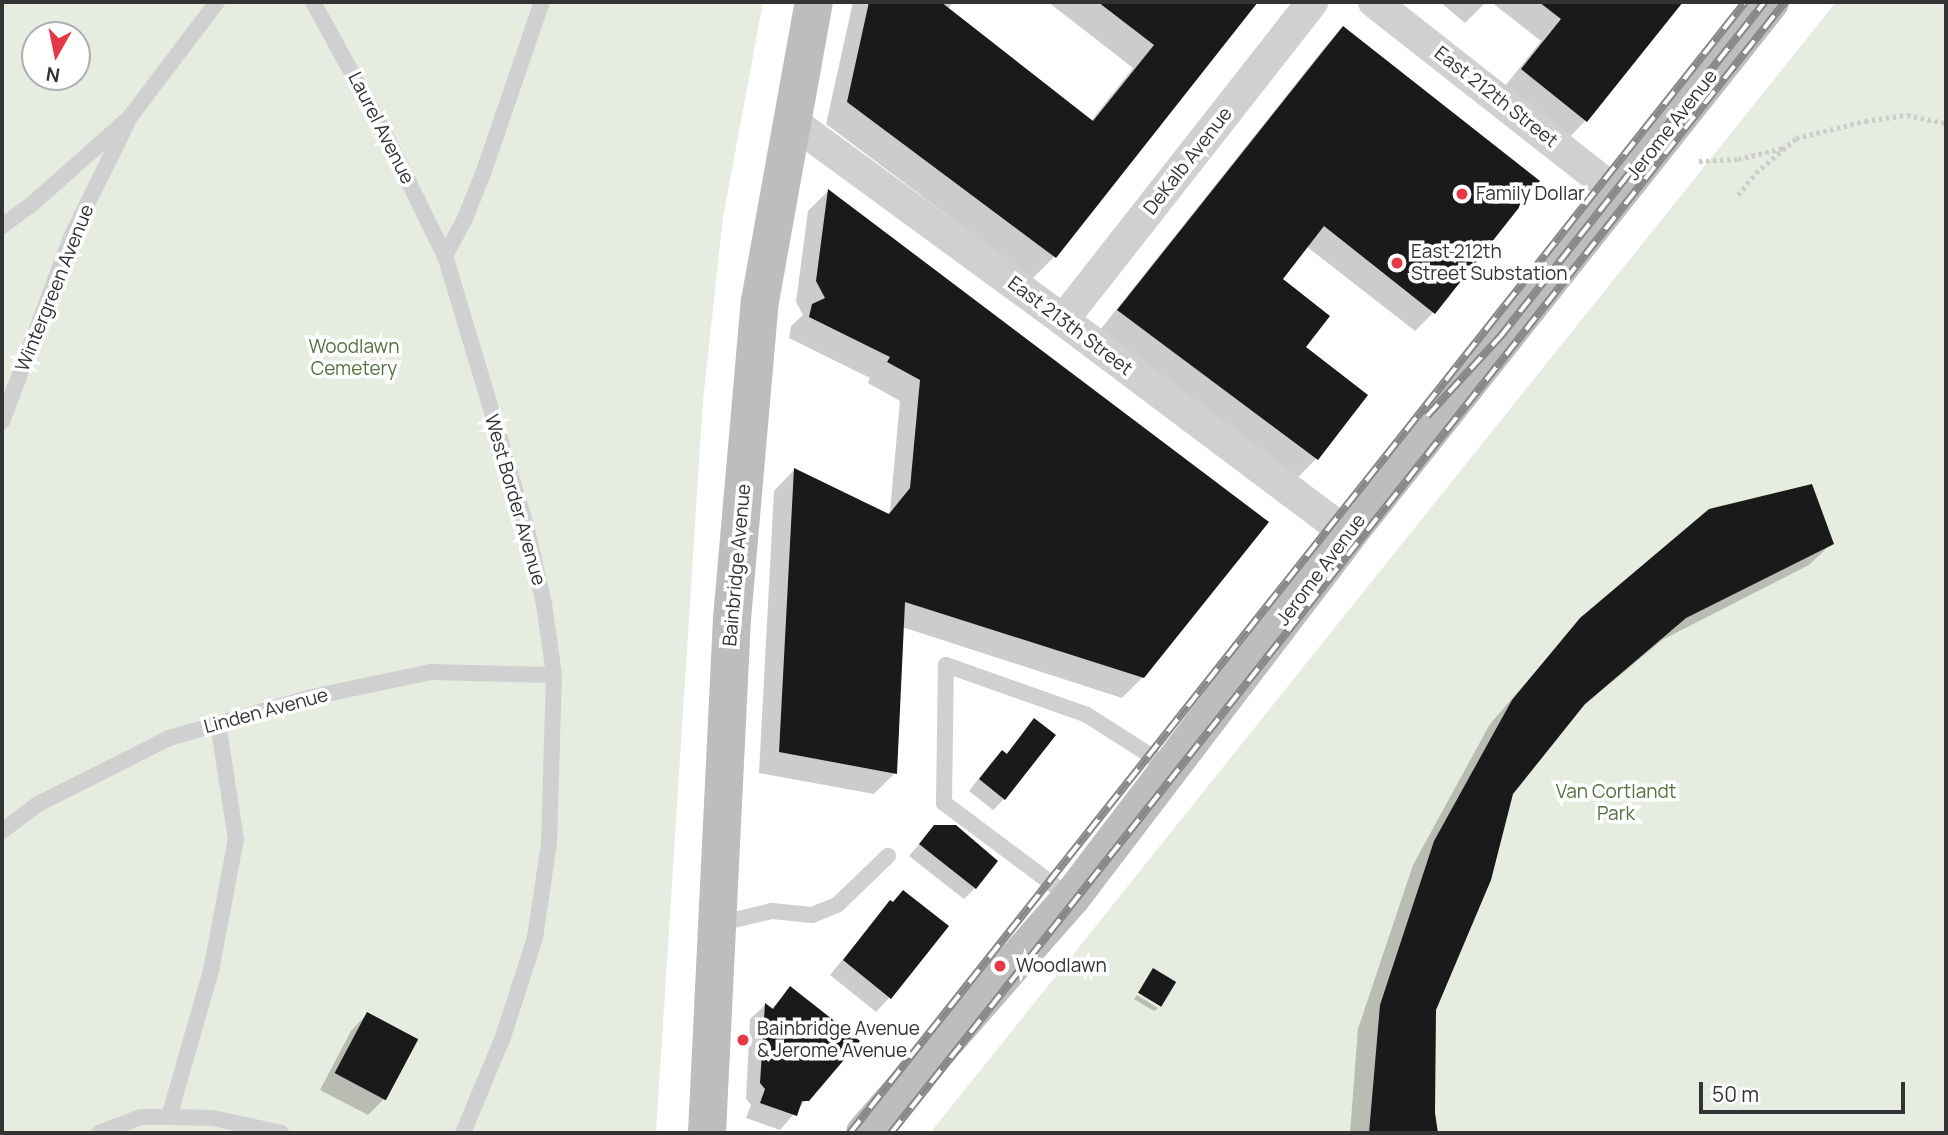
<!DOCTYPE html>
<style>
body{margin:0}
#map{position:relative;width:1948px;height:1135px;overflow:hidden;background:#fff;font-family:Manrope,sans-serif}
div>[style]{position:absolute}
.green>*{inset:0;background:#e6ecdf}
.shadow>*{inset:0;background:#0003}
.building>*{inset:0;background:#1a1a1a;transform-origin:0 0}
.path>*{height:4.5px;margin-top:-2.25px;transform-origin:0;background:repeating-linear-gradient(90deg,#cdcdcd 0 3.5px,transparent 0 7px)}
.service>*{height:16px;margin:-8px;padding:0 8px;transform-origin:8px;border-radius:8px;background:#d0d0d0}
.minor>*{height:32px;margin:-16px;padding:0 16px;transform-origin:16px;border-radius:16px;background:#d0d0d0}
.secondary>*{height:38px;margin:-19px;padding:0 19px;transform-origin:19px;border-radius:19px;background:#bdbdbd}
.rail>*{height:8px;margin-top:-4px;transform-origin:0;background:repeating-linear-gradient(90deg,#fff 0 16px,#888 0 32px);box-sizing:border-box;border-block:2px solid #888}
.dots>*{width:19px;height:19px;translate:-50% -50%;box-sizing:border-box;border:4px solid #fff;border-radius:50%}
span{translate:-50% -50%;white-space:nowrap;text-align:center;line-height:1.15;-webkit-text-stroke:7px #fff;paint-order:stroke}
.street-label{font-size:19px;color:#333}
.poi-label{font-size:19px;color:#333}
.left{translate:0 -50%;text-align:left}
.park-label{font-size:19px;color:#56703f}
.frame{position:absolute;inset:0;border:4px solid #333;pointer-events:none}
.north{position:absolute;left:21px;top:21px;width:70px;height:70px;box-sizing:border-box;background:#fff;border:2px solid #adadad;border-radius:50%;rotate:189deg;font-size:19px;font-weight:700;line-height:28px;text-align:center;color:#333}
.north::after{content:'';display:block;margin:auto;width:24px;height:32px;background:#e63946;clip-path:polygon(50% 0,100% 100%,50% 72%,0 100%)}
.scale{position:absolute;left:1699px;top:1082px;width:206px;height:32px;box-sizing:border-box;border:4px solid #333;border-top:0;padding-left:9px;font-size:21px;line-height:24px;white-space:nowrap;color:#333;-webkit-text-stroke:5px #fff;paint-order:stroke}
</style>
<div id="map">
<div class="green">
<div style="clip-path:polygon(evenodd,2px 2px,763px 2px,723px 218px,703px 400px,656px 1133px,2px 1133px,2px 2px,35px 35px,77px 35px,77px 77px,35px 77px,35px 35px)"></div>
<div style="clip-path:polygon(1836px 2px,1946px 2px,1946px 1133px,930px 1133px)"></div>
</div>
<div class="shadow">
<div style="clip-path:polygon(853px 2px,953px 2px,948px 9px,1091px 121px,1133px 68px,1048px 2px,1256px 2px,1054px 257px,1032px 279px,826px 124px)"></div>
<div style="clip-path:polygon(1440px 2px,1486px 2px,1465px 23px)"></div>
<div style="clip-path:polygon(1491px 2px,1680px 2px,1586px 120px,1565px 142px,1501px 91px,1541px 41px)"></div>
<div style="clip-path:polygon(1343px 28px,1433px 313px,1415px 331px,1306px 246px,1280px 279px,1304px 348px,1366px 396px,1316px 459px,1298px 477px,1100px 330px,1325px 47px)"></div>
<div style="clip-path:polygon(828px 191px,1143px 677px,1122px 698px,902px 627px,895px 773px,874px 794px,759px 773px,774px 491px,794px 470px,886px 515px,890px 511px,900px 401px,868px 383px,870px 378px,789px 338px,791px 326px,803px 315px,796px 302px,808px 211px)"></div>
<div style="clip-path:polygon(1832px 543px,1809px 565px,1662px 640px,1575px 713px,1511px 793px,1434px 1009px,1433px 1114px,1436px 1133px,1350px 1133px,1358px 1029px,1413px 865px,1490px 724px,1581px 619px)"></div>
<div style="clip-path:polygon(1034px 721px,1004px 799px,993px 810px,969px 791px,991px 763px,1002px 752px,1005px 755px)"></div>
<div style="clip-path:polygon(935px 826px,975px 888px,964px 899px,909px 856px)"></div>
<div style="clip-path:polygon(890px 902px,890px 997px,876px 1012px,830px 975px)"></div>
<div style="clip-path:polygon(790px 989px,807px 1099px,780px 1130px,746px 1118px,751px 1105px,746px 1099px,750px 1019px,765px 1005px,771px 1009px)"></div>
<div style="clip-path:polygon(1137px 995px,1158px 1008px,1154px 1011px,1134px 999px)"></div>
<div style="clip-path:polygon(367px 1014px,385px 1098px,368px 1115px,320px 1090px,351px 1031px)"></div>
</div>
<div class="building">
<div style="clip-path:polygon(869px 2px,941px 2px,1093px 121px,1154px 45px,1098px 2px,1258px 2px,1056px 258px,847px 102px)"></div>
<div style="clip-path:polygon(1539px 2px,1683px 2px,1587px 122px,1521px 69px,1561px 19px)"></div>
<div style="clip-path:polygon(1343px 26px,1540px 181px,1435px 314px,1324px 226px,1283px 279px,1330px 316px,1306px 347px,1368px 395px,1318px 460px,1117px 310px)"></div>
<div style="clip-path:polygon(828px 189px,1269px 522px,1144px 678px,905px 602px,897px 774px,779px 752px,794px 468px,889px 514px,910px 488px,920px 380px,887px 362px,890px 357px,809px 317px,812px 304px,825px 298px,816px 281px)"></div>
<div style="clip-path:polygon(1812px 484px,1834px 544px,1686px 618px,1585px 704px,1513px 794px,1491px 880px,1436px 1010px,1435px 1113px,1438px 1133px,1369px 1133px,1380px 1005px,1434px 841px,1512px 700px,1580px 618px,1709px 509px)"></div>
<div style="clip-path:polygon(1034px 718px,1056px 735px,1005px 800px,979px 779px,1002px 750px,1007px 754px)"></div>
<div style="clip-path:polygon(934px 825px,956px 825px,998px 861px,976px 889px,919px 844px)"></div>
<div style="clip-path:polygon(903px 890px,949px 926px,891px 999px,843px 960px,890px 900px,893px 902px)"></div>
<div style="left:1153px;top:968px;width:27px;height:29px;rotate:31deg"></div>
<div style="clip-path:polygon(790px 986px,860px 1041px,809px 1101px,802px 1101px,797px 1116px,760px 1103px,765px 1089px,760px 1083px,765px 1003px,773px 1009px)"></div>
<div style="left:367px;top:1012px;width:58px;height:69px;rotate:28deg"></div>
</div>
<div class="path">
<div style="left:1699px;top:161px;width:39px;rotate:-3deg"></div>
<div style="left:1738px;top:159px;width:46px;rotate:-13.7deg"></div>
<div style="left:1738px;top:195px;width:28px;rotate:-51deg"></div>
<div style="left:1756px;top:173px;width:53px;rotate:-41.2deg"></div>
<div style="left:1796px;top:138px;width:71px;rotate:-13.8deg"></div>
<div style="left:1865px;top:121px;width:42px;rotate:-8.1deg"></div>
<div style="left:1907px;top:115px;width:40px;rotate:12deg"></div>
</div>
<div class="service">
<div style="left:313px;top:2px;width:141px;rotate:61.3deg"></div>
<div style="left:381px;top:126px;width:145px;rotate:63.8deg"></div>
<div style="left:2px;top:226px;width:36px;rotate:-36deg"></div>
<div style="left:31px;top:205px;width:132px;rotate:-41.6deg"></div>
<div style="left:130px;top:117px;width:144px;rotate:-52.9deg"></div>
<div style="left:2px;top:422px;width:200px;rotate:-69.5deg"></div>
<div style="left:72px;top:235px;width:131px;rotate:-63.8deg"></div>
<div style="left:2px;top:831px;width:45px;rotate:-36.9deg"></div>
<div style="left:38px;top:804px;width:147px;rotate:-26.7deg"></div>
<div style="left:169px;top:738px;width:149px;rotate:-16deg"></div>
<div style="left:312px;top:697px;width:122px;rotate:-11.9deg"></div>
<div style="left:431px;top:672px;width:123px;rotate:1.4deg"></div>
<div style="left:1071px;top:898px;width:159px;rotate:-143.2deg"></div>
<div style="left:944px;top:803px;width:138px;rotate:-89.2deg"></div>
<div style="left:946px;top:665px;width:150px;rotate:19.5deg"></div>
<div style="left:1087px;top:715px;width:98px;rotate:32.6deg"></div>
<div style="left:717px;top:924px;width:57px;rotate:-13.3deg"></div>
<div style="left:772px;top:911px;width:40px;rotate:5.7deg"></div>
<div style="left:812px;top:915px;width:27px;rotate:-22deg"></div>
<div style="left:837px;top:905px;width:71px;rotate:-43.9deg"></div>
<div style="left:169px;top:1117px;width:152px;rotate:-74deg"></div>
<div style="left:211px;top:971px;width:134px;rotate:-79.3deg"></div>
<div style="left:236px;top:839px;width:116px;rotate:-98.9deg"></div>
<div style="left:99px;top:1133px;width:45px;rotate:-20.9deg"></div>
<div style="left:141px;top:1117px;width:28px"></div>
<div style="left:169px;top:1117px;width:44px;rotate:1.3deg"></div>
<div style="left:213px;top:1118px;width:70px;rotate:12.4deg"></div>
<div style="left:463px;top:1133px;width:104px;rotate:-67.4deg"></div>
<div style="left:503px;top:1037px;width:104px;rotate:-72.1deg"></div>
<div style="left:535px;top:938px;width:96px;rotate:-81.6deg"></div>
<div style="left:549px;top:843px;width:168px;rotate:-88.3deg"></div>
<div style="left:554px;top:675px;width:72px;rotate:-98deg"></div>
<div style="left:544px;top:604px;width:77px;rotate:-102.8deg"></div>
<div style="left:527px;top:529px;width:285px;rotate:-106.7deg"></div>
<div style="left:445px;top:256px;width:40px;rotate:-62deg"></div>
<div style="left:464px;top:221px;width:54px;rotate:-68.2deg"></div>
<div style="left:484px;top:171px;width:179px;rotate:-71.1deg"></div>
</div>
<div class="minor">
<div style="left:1374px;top:2px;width:310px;rotate:38.1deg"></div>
<div style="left:790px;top:120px;width:338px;rotate:36.2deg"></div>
<div style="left:1063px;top:320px;width:356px;rotate:36.9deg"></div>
<div style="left:1063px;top:320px;width:404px;rotate:-51.9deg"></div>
</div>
<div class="secondary">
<div style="left:707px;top:1133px;width:515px;rotate:-87.22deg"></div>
<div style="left:732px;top:619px;width:319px;rotate:-85deg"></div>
<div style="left:760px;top:301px;width:304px;rotate:-79.8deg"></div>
<div style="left:865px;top:1133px;width:313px;rotate:-48.8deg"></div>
<div style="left:1071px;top:898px;width:457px;rotate:-52.7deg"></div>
<div style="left:1348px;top:534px;width:679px;rotate:-51.58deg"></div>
</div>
<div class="rail">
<div style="left:1427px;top:416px;width:108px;rotate:-47.3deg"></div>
<div style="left:1500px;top:337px;width:427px;rotate:-51.7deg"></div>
<div style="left:850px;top:1133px;width:1442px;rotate:-51.64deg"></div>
<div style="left:891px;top:1133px;width:1442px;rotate:-51.68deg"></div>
</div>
<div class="dots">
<div style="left:1462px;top:194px;background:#e63946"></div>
<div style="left:1397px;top:263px;background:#e63946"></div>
<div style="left:1000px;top:966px;background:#e63946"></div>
<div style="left:743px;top:1040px;background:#e63946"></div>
</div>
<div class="street-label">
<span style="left:1496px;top:97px;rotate:38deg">East 212th Street</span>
<span style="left:1672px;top:125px;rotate:-52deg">Jerome Avenue</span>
<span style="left:381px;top:128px;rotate:63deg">Laurel Avenue</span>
<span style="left:1188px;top:161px;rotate:-52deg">DeKalb Avenue</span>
<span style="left:55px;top:288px;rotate:-68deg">Wintergreen Avenue</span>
<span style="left:1070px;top:326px;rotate:37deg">East 213th Street</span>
<span style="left:515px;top:500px;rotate:74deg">West Border Avenue</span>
<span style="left:737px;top:565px;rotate:-85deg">Bainbridge Avenue</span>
<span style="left:1321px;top:570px;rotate:-53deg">Jerome Avenue</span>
<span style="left:266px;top:711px;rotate:-15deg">Linden Avenue</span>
</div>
<div class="poi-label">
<span class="left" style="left:1476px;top:194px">Family Dollar</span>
<span class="left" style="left:1411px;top:263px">East 212th<br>Street Substation</span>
<span class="left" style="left:1016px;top:966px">Woodlawn</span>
<span class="left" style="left:757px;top:1040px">Bainbridge Avenue<br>&amp; Jerome Avenue</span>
</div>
<div class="park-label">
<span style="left:354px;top:358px">Woodlawn<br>Cemetery</span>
<span style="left:1616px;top:803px">Van Cortlandt<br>Park</span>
</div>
<div class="frame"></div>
<div class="north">N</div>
<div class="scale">50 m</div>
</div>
